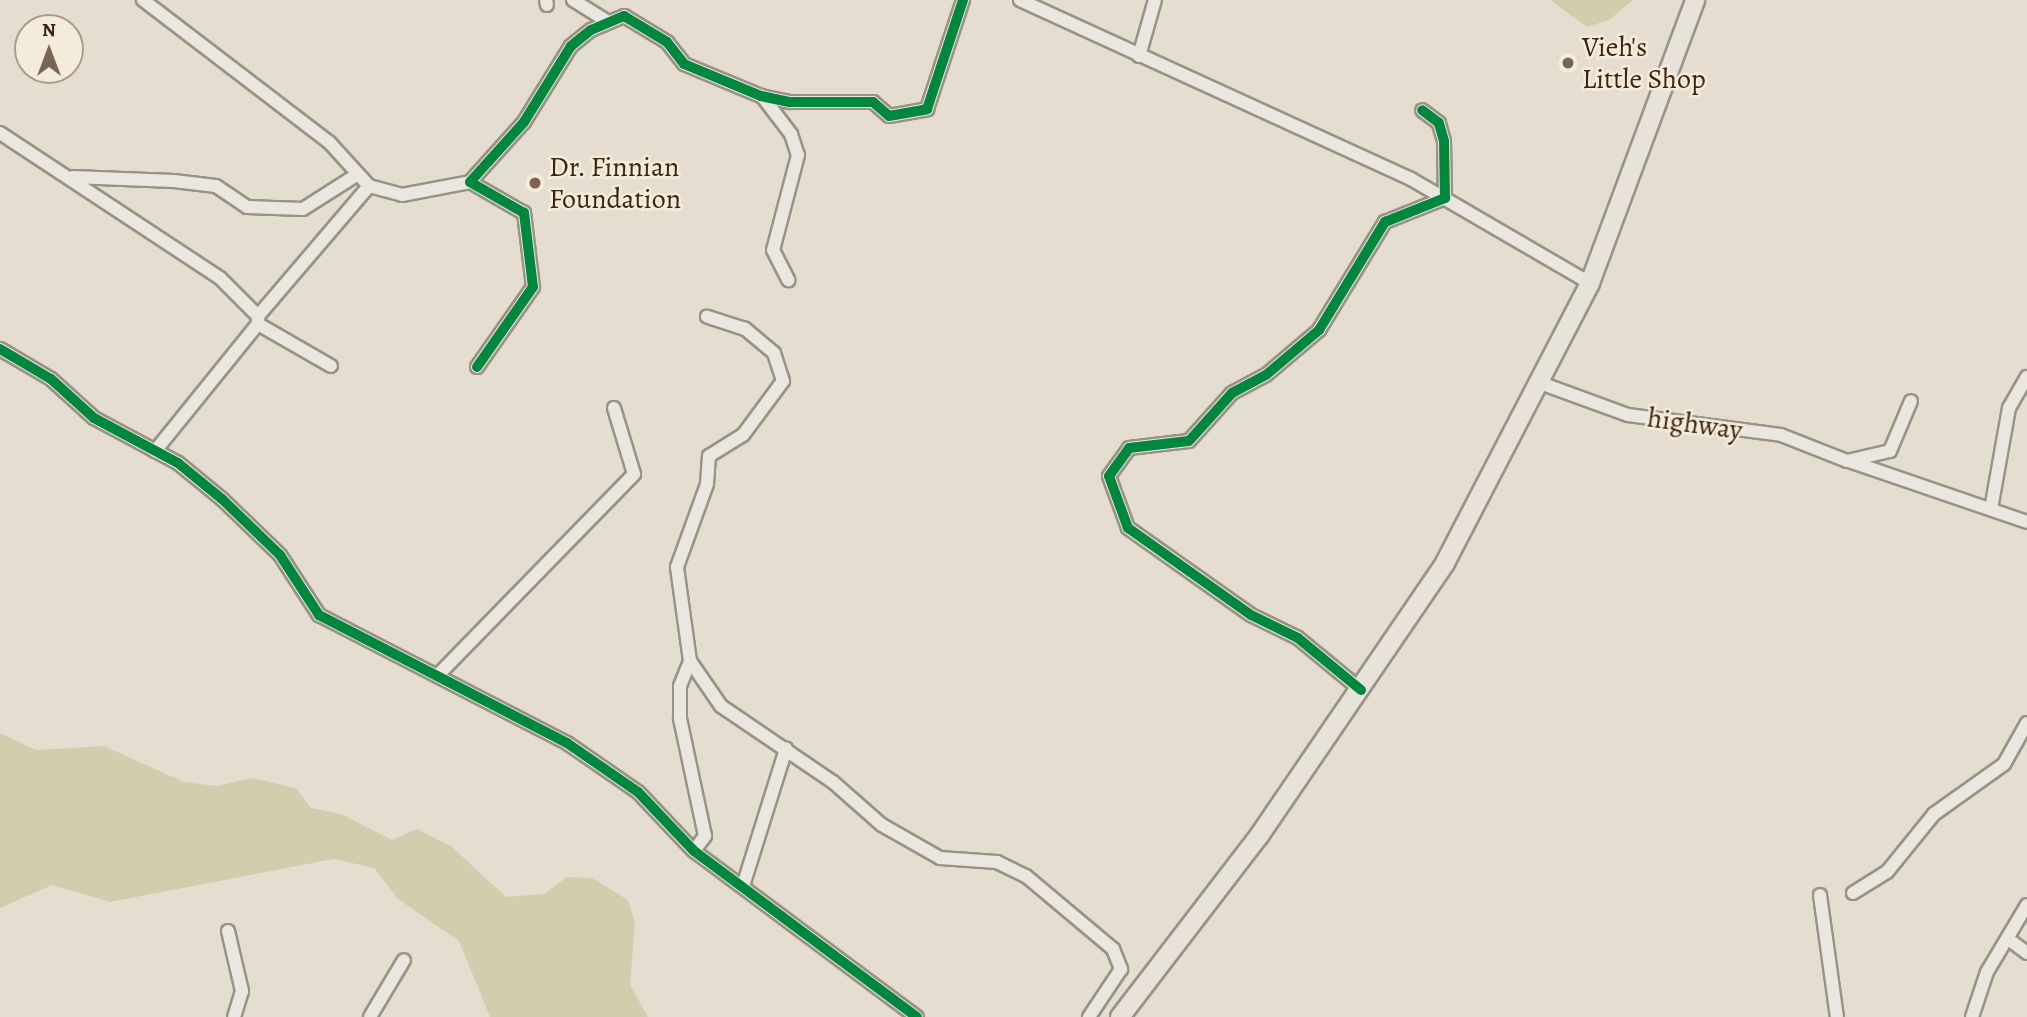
<!DOCTYPE html>
<style>
body{margin:0}
#map{position:relative;width:2027px;height:1017px;overflow:hidden;background:#e5ded0;font-family:Alegreya,serif}
div>[style]{position:absolute}
.green>*{inset:0;background:#d1cead}
.roads{filter:drop-shadow(2px 0 #999287) drop-shadow(-2px 0 #999287) drop-shadow(0 2px #999287) drop-shadow(0 -2px #999287)}
.minor>*{height:12px;margin:-6px;padding:0 6px;transform-origin:6px;border-radius:6px;background:#eae7e0}
.primary>*{height:18px;margin:-9px;padding:0 9px;transform-origin:9px;border-radius:9px;background:#e7e3db}
.cycleway>*{height:10px;margin:-5px;padding:0 5px;transform-origin:5px;border-radius:5px;background:#00873e}
.dots>*{width:19px;height:19px;translate:-50% -50%;box-sizing:border-box;border:4px solid #f3ecdb;border-radius:50%}
span{translate:-50% -50%;white-space:nowrap;text-align:center;line-height:1.15;-webkit-text-stroke:5px #f3ecdb;paint-order:stroke}
.poi-label{font-size:28px;color:#3f240e}
.left{translate:0 -50%;text-align:left}
.street-label{font-size:28px;color:#3f240e}
.north{position:absolute;left:14px;top:14px;width:70px;height:70px;box-sizing:border-box;background:#f3ecdb;border:2px solid #ab9c89;border-radius:50%;rotate:0deg;font-size:19px;font-weight:700;line-height:28px;text-align:center;color:#3f240e}
.north::after{content:'';display:block;margin:auto;width:24px;height:32px;background:#796552;clip-path:polygon(50% 0,100% 100%,50% 72%,0 100%)}
</style>
<div id="map">
<div class="green">
<div style="clip-path:polygon(1550px 0,1633px 0,1609px 20px,1587px 27px)"></div>
<div style="clip-path:polygon(0 733px,36px 750px,104px 746px,184px 782px,217px 786px,252px 778px,296px 788px,311px 808px,341px 814px,392px 840px,417px 829px,451px 846px,506px 897px,544px 894px,567px 877px,592px 878px,628px 900px,635px 922px,630px 985px,648px 1017px,490px 1017px,459px 941px,398px 899px,374px 868px,334px 859px,110px 902px,52px 885px,0 908px)"></div>
</div>
<div class="roads">
<div class="minor">
<div style="left:143px;top:0;width:234px;rotate:37.4deg"></div>
<div style="left:329px;top:142px;width:59px;rotate:47.7deg"></div>
<div style="left:369px;top:186px;width:171px;rotate:130.5deg"></div>
<div style="left:258px;top:316px;width:8px;rotate:90deg"></div>
<div style="left:258px;top:324px;width:84px;rotate:29.9deg"></div>
<div style="left:546px;top:0;width:5px;rotate:79deg"></div>
<div style="left:573px;top:0;width:39px;rotate:32deg"></div>
<div style="left:1020px;top:0;width:430px;rotate:24.6deg"></div>
<div style="left:1411px;top:179px;width:207px;rotate:30.2deg"></div>
<div style="left:1139px;top:56px;width:58px;rotate:-74.1deg"></div>
<div style="left:762px;top:96px;width:48px;rotate:52.7deg"></div>
<div style="left:791px;top:134px;width:22px;rotate:72deg"></div>
<div style="left:798px;top:155px;width:98px;rotate:104.7deg"></div>
<div style="left:773px;top:250px;width:34px;rotate:63deg"></div>
<div style="left:0;top:133px;width:263px;rotate:33.4deg"></div>
<div style="left:220px;top:278px;width:54px;rotate:45deg"></div>
<div style="left:73px;top:177px;width:101px;rotate:2.3deg"></div>
<div style="left:174px;top:181px;width:42px;rotate:6.8deg"></div>
<div style="left:216px;top:186px;width:37px;rotate:34deg"></div>
<div style="left:247px;top:207px;width:56px;rotate:2deg"></div>
<div style="left:303px;top:209px;width:65px;rotate:-32.5deg"></div>
<div style="left:369px;top:186px;width:34px;rotate:15deg"></div>
<div style="left:402px;top:195px;width:69px;rotate:-10.8deg"></div>
<div style="left:0;top:349px;width:59px;rotate:30.5deg"></div>
<div style="left:51px;top:379px;width:58px;rotate:42.2deg"></div>
<div style="left:94px;top:418px;width:95px;rotate:28.2deg"></div>
<div style="left:178px;top:463px;width:57px;rotate:39.3deg"></div>
<div style="left:222px;top:499px;width:81px;rotate:44deg"></div>
<div style="left:280px;top:555px;width:72px;rotate:57deg"></div>
<div style="left:319px;top:615px;width:279px;rotate:27.3deg"></div>
<div style="left:567px;top:743px;width:86px;rotate:34.6deg"></div>
<div style="left:638px;top:792px;width:81px;rotate:46.5deg"></div>
<div style="left:694px;top:851px;width:278px;rotate:36.7deg"></div>
<div style="left:477px;top:367px;width:98px;rotate:-55deg"></div>
<div style="left:533px;top:287px;width:75px;rotate:-96.9deg"></div>
<div style="left:524px;top:213px;width:62px;rotate:-150.1deg"></div>
<div style="left:470px;top:182px;width:81px;rotate:-48deg"></div>
<div style="left:524px;top:122px;width:89px;rotate:-58.3deg"></div>
<div style="left:571px;top:46px;width:26px;rotate:-39deg"></div>
<div style="left:591px;top:30px;width:36px;rotate:-23deg"></div>
<div style="left:624px;top:16px;width:50px;rotate:31.2deg"></div>
<div style="left:667px;top:42px;width:28px;rotate:52deg"></div>
<div style="left:684px;top:64px;width:83px;rotate:22.6deg"></div>
<div style="left:761px;top:96px;width:30px;rotate:12deg"></div>
<div style="left:790px;top:102px;width:83px"></div>
<div style="left:873px;top:102px;width:21px;rotate:41deg"></div>
<div style="left:889px;top:116px;width:39px;rotate:-10deg"></div>
<div style="left:927px;top:109px;width:115px;rotate:-71.7deg"></div>
<div style="left:1543px;top:384px;width:90px;rotate:20deg"></div>
<div style="left:1628px;top:415px;width:154px;rotate:7.4deg"></div>
<div style="left:1781px;top:435px;width:71px;rotate:21.5deg"></div>
<div style="left:1847px;top:461px;width:44px;rotate:-13.1deg"></div>
<div style="left:1890px;top:451px;width:54px;rotate:-67.2deg"></div>
<div style="left:155px;top:451px;width:164px;rotate:-51deg"></div>
<div style="left:1849px;top:461px;width:188px;rotate:18.9deg"></div>
<div style="left:1991px;top:509px;width:103px;rotate:-79.9deg"></div>
<div style="left:2009px;top:408px;width:36px;rotate:-60deg"></div>
<div style="left:690px;top:661px;width:55px;rotate:55.4deg"></div>
<div style="left:721px;top:706px;width:135px;rotate:34.2deg"></div>
<div style="left:833px;top:782px;width:65px;rotate:41.3deg"></div>
<div style="left:882px;top:825px;width:67px;rotate:29.6deg"></div>
<div style="left:940px;top:858px;width:57px;rotate:4deg"></div>
<div style="left:997px;top:862px;width:32px;rotate:26deg"></div>
<div style="left:1026px;top:876px;width:114px;rotate:40deg"></div>
<div style="left:1113px;top:949px;width:22px;rotate:68deg"></div>
<div style="left:1121px;top:969px;width:58px;rotate:123.7deg"></div>
<div style="left:440px;top:673px;width:278px;rotate:-45.7deg"></div>
<div style="left:634px;top:474px;width:69px;rotate:-106.9deg"></div>
<div style="left:1361px;top:690px;width:82px;rotate:-140.5deg"></div>
<div style="left:1298px;top:638px;width:52px;rotate:-153.9deg"></div>
<div style="left:1251px;top:615px;width:151px;rotate:-144.7deg"></div>
<div style="left:1128px;top:528px;width:55px;rotate:-110.1deg"></div>
<div style="left:1109px;top:476px;width:34px;rotate:-54deg"></div>
<div style="left:1129px;top:448px;width:60px;rotate:-6.7deg"></div>
<div style="left:1189px;top:441px;width:64px;rotate:-48.1deg"></div>
<div style="left:1232px;top:393px;width:38px;rotate:-28deg"></div>
<div style="left:1266px;top:375px;width:70px;rotate:-40.3deg"></div>
<div style="left:1319px;top:330px;width:127px;rotate:-58.6deg"></div>
<div style="left:1385px;top:222px;width:65px;rotate:-21.8deg"></div>
<div style="left:1445px;top:198px;width:57px;rotate:-91deg"></div>
<div style="left:1444px;top:141px;width:19px;rotate:-106deg"></div>
<div style="left:1439px;top:123px;width:21px;rotate:-143deg"></div>
<div style="left:694px;top:851px;width:19px;rotate:-54deg"></div>
<div style="left:705px;top:836px;width:121px;rotate:-102deg"></div>
<div style="left:680px;top:718px;width:32px;rotate:-90deg"></div>
<div style="left:680px;top:686px;width:27px;rotate:-68deg"></div>
<div style="left:690px;top:661px;width:95px;rotate:-97.9deg"></div>
<div style="left:677px;top:567px;width:88px;rotate:-70.1deg"></div>
<div style="left:707px;top:484px;width:28px;rotate:-86deg"></div>
<div style="left:709px;top:456px;width:40px;rotate:-32deg"></div>
<div style="left:743px;top:435px;width:67px;rotate:-53.5deg"></div>
<div style="left:783px;top:381px;width:29px;rotate:-108deg"></div>
<div style="left:774px;top:353px;width:38px;rotate:-140deg"></div>
<div style="left:745px;top:329px;width:40px;rotate:-162deg"></div>
<div style="left:743px;top:886px;width:144px;rotate:-72.6deg"></div>
<div style="left:1853px;top:893px;width:40px;rotate:-32deg"></div>
<div style="left:1887px;top:872px;width:75px;rotate:-51deg"></div>
<div style="left:1934px;top:814px;width:86px;rotate:-35.5deg"></div>
<div style="left:2004px;top:764px;width:47px;rotate:-60.7deg"></div>
<div style="left:1820px;top:895px;width:123px;rotate:82.1deg"></div>
<div style="left:228px;top:931px;width:62px;rotate:76.9deg"></div>
<div style="left:242px;top:991px;width:27px;rotate:107deg"></div>
<div style="left:2011px;top:941px;width:20px;rotate:37deg"></div>
<div style="left:370px;top:1017px;width:66px;rotate:-59.2deg"></div>
<div style="left:1972px;top:1017px;width:47px;rotate:-71.6deg"></div>
<div style="left:1987px;top:972px;width:78px;rotate:-59.2deg"></div>
</div>
<div class="primary">
<div style="left:1120px;top:1017px;width:228px;rotate:-52.5deg"></div>
<div style="left:1259px;top:836px;width:330px;rotate:-55.7deg"></div>
<div style="left:1445px;top:563px;width:315px;rotate:-62.6deg"></div>
<div style="left:1590px;top:283px;width:302px;rotate:-69.6deg"></div>
</div>
</div>
<div class="cycleway">
<div style="left:0;top:349px;width:59px;rotate:30.5deg"></div>
<div style="left:51px;top:379px;width:58px;rotate:42.2deg"></div>
<div style="left:94px;top:418px;width:95px;rotate:28.2deg"></div>
<div style="left:178px;top:463px;width:57px;rotate:39.3deg"></div>
<div style="left:222px;top:499px;width:81px;rotate:44deg"></div>
<div style="left:280px;top:555px;width:72px;rotate:57deg"></div>
<div style="left:319px;top:615px;width:279px;rotate:27.3deg"></div>
<div style="left:567px;top:743px;width:86px;rotate:34.6deg"></div>
<div style="left:638px;top:792px;width:81px;rotate:46.5deg"></div>
<div style="left:694px;top:851px;width:278px;rotate:36.7deg"></div>
<div style="left:477px;top:367px;width:98px;rotate:-55deg"></div>
<div style="left:533px;top:287px;width:75px;rotate:-96.9deg"></div>
<div style="left:524px;top:213px;width:62px;rotate:-150.1deg"></div>
<div style="left:470px;top:182px;width:81px;rotate:-48deg"></div>
<div style="left:524px;top:122px;width:89px;rotate:-58.3deg"></div>
<div style="left:571px;top:46px;width:26px;rotate:-39deg"></div>
<div style="left:591px;top:30px;width:36px;rotate:-23deg"></div>
<div style="left:624px;top:16px;width:50px;rotate:31.2deg"></div>
<div style="left:667px;top:42px;width:28px;rotate:52deg"></div>
<div style="left:684px;top:64px;width:83px;rotate:22.6deg"></div>
<div style="left:761px;top:96px;width:30px;rotate:12deg"></div>
<div style="left:790px;top:102px;width:83px"></div>
<div style="left:873px;top:102px;width:21px;rotate:41deg"></div>
<div style="left:889px;top:116px;width:39px;rotate:-10deg"></div>
<div style="left:927px;top:109px;width:115px;rotate:-71.7deg"></div>
<div style="left:1361px;top:690px;width:82px;rotate:-140.5deg"></div>
<div style="left:1298px;top:638px;width:52px;rotate:-153.9deg"></div>
<div style="left:1251px;top:615px;width:151px;rotate:-144.7deg"></div>
<div style="left:1128px;top:528px;width:55px;rotate:-110.1deg"></div>
<div style="left:1109px;top:476px;width:34px;rotate:-54deg"></div>
<div style="left:1129px;top:448px;width:60px;rotate:-6.7deg"></div>
<div style="left:1189px;top:441px;width:64px;rotate:-48.1deg"></div>
<div style="left:1232px;top:393px;width:38px;rotate:-28deg"></div>
<div style="left:1266px;top:375px;width:70px;rotate:-40.3deg"></div>
<div style="left:1319px;top:330px;width:127px;rotate:-58.6deg"></div>
<div style="left:1385px;top:222px;width:65px;rotate:-21.8deg"></div>
<div style="left:1445px;top:198px;width:57px;rotate:-91deg"></div>
<div style="left:1444px;top:141px;width:19px;rotate:-106deg"></div>
<div style="left:1439px;top:123px;width:21px;rotate:-143deg"></div>
</div>
<div class="dots">
<div style="left:1568px;top:63px;background:#796552"></div>
<div style="left:535px;top:183px;background:#796552"></div>
</div>
<div class="poi-label">
<span class="left" style="left:1582px;top:63px">Vieh's<br>Little Shop</span>
<span class="left" style="left:549px;top:183px">Dr. Finnian<br>Foundation</span>
</div>
<div class="street-label">
<span style="left:1695px;top:424px;rotate:8deg">highway</span>
</div>
<div class="north">N</div>
</div>
